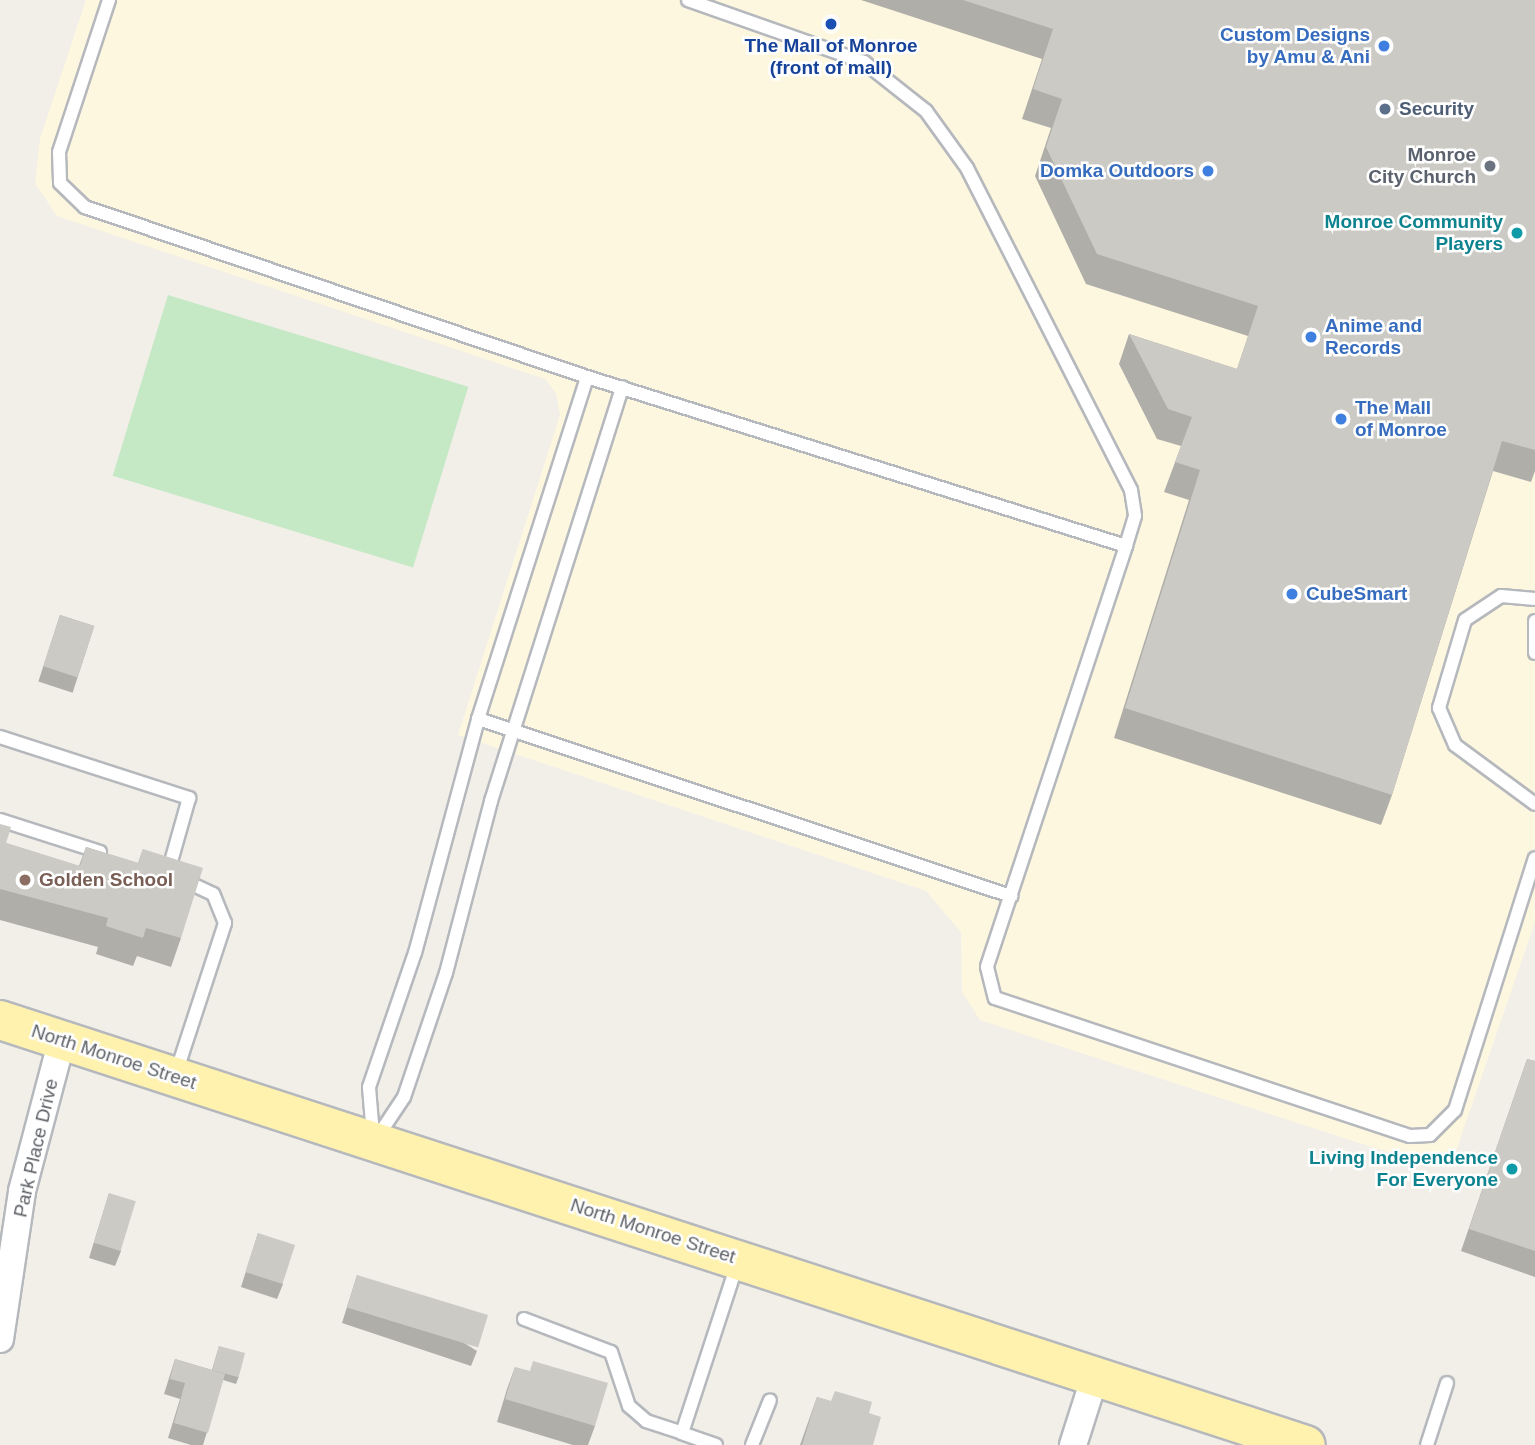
<!DOCTYPE html>
<style>
body{margin:0}
#map{position:relative;width:1535px;height:1445px;overflow:hidden;background:#f1efe8;font-family:Arial,sans-serif}
div>[style]{position:absolute}
.commercial>*{inset:0;background:#fef7e0}
.green>*{inset:0;background:#c5e8c5;transform-origin:0 0}
.roads{filter:drop-shadow(2px 0 #b5b8bc) drop-shadow(-2px 0 #b5b8bc) drop-shadow(0 2px #b5b8bc) drop-shadow(0 -2px #b5b8bc)}
.service>*{height:12px;margin:-6px;padding:0 6px;transform-origin:6px;border-radius:6px;background:#fff}
.minor>*{height:26px;margin:-13px;padding:0 13px;transform-origin:13px;border-radius:13px;background:#fff}
.primary>*{height:38px;margin:-19px;padding:0 19px;transform-origin:19px;border-radius:19px;background:#fff2af}
.wall>*{inset:0;background:#afaea9;transform-origin:0 0}
.building>*{inset:0;background:#cccac5;transform-origin:0 0}
.dots>*{width:19px;height:19px;translate:-50% -50%;box-sizing:border-box;border:4px solid #fff;border-radius:50%}
span{translate:-50% -50%;white-space:nowrap;text-align:center;line-height:1.15;-webkit-text-stroke:5px #fff;paint-order:stroke}
.shop-label{font-size:19px;color:#366cbe;font-weight:700}
.right{translate:-100% -50%;text-align:right}
.left{translate:0 -50%;text-align:left}
.transit-label{font-size:19px;color:#164399;font-weight:700}
.service-label{font-size:19px;color:#4e5e75;font-weight:700}
.worship-label{font-size:19px;color:#5b616d;font-weight:700}
.culture-label{font-size:19px;color:#0d838f;font-weight:700}
.education-label{font-size:19px;color:#785e54;font-weight:700}
.street-label{font-size:19px;color:#5f6368}
</style>
<div id="map">
<div class="commercial">
<div style="clip-path:polygon(86px 0,1535px 0,1535px 922px,1456px 1151px,1424px 1164px,980px 1020px,962px 992px,961px 932px,926px 891px,458px 735px,560px 415px,556px 393px,545px 379px,57px 216px,35px 183px,40px 139px)"></div>
</div>
<div class="green">
<div style="left:168px;top:295px;width:314px;height:189px;rotate:17deg"></div>
</div>
<div class="roads">
<div class="service">
<div style="left:109px;top:0;width:160px;rotate:108.2deg"></div>
<div style="left:59px;top:152px;width:31px;rotate:88deg"></div>
<div style="left:60px;top:183px;width:35px;rotate:44deg"></div>
<div style="left:85px;top:207px;width:530px;rotate:18.71deg"></div>
<div style="left:587px;top:377px;width:565px;rotate:17.41deg"></div>
<div style="left:688px;top:0;width:187px;rotate:19.4deg"></div>
<div style="left:864px;top:62px;width:79px;rotate:38.3deg"></div>
<div style="left:926px;top:111px;width:70px;rotate:54.3deg"></div>
<div style="left:967px;top:168px;width:361px;rotate:63deg"></div>
<div style="left:1131px;top:490px;width:26px;rotate:81deg"></div>
<div style="left:1135px;top:516px;width:31px;rotate:107deg"></div>
<div style="left:1126px;top:546px;width:443px;rotate:108.3deg"></div>
<div style="left:987px;top:967px;width:32px;rotate:76deg"></div>
<div style="left:995px;top:998px;width:437px;rotate:18.4deg"></div>
<div style="left:1410px;top:1136px;width:20px;rotate:-3deg"></div>
<div style="left:1430px;top:1135px;width:35px;rotate:-45deg"></div>
<div style="left:1455px;top:1110px;width:264px;rotate:-72.4deg"></div>
<div style="left:1535px;top:599px;width:34px;rotate:-175deg"></div>
<div style="left:1501px;top:596px;width:43px;rotate:146.3deg"></div>
<div style="left:1465px;top:620px;width:92px;rotate:106.5deg"></div>
<div style="left:1439px;top:708px;width:40px;rotate:66.6deg"></div>
<div style="left:1455px;top:745px;width:99px;rotate:36.4deg"></div>
<div style="left:1535px;top:621px;width:32px;rotate:90deg"></div>
<div style="left:478px;top:719px;width:562px;rotate:18.37deg"></div>
<div style="left:0;top:737px;width:199px;rotate:17.9deg"></div>
<div style="left:189px;top:798px;width:77px;rotate:105.8deg"></div>
<div style="left:0;top:820px;width:105px;rotate:17.7deg"></div>
<div style="left:176px;top:1073px;width:158px;rotate:-71.9deg"></div>
<div style="left:225px;top:923px;width:31px;rotate:-112deg"></div>
<div style="left:213px;top:894px;width:33px;rotate:-155deg"></div>
<div style="left:373px;top:1135px;width:48px;rotate:-94.8deg"></div>
<div style="left:369px;top:1087px;width:142px;rotate:-71.1deg"></div>
<div style="left:415px;top:953px;width:242px;rotate:-74.9deg"></div>
<div style="left:478px;top:719px;width:359px;rotate:-72.3deg"></div>
<div style="left:376px;top:1139px;width:50px;rotate:-56.3deg"></div>
<div style="left:404px;top:1097px;width:131px;rotate:-71.3deg"></div>
<div style="left:446px;top:973px;width:178px;rotate:-75.3deg"></div>
<div style="left:491px;top:801px;width:434px;rotate:-72.4deg"></div>
<div style="left:524px;top:1319px;width:93px;rotate:20.8deg"></div>
<div style="left:611px;top:1352px;width:57px;rotate:71.6deg"></div>
<div style="left:629px;top:1406px;width:23px;rotate:41deg"></div>
<div style="left:646px;top:1421px;width:38px;rotate:18deg"></div>
<div style="left:716px;top:1445px;width:36px;rotate:-161deg"></div>
<div style="left:682px;top:1433px;width:180px;rotate:-71.9deg"></div>
<div style="left:752px;top:1445px;width:48px;rotate:-68.2deg"></div>
<div style="left:1427px;top:1445px;width:65px;rotate:-72.1deg"></div>
</div>
<div class="minor">
<div style="left:0;top:1339px;width:150px;rotate:-81.5deg"></div>
<div style="left:22px;top:1191px;width:156px;rotate:-75.2deg"></div>
<div style="left:1073px;top:1445px;width:72px;rotate:-72.3deg"></div>
</div>
<div class="primary">
<div style="left:0;top:1020px;width:1373px;rotate:18.03deg"></div>
</div>
</div>
<div class="wall">
<div style="clip-path:polygon(861px 0,1535px 0,1535px 471px,1531px 482px,1493px 471px,1392px 795px,1381px 825px,1114px 738px,1189px 500px,1164px 492px,1181px 446px,1157px 439px,1119px 364px,1129px 334px,1237px 369px,1248px 336px,1086px 284px,1035px 176px,1051px 128px,1022px 119px,1042px 59px)"></div>
<div style="left:60px;top:615px;width:36px;height:70px;rotate:18deg"></div>
<div style="clip-path:polygon(0 824px,6px 843px,79px 866px,86px 847px,138px 863px,143px 849px,181px 938px,171px 967px,137px 956px,133px 966px,96px 954px,98px 947px,0 920px)"></div>
<div style="clip-path:polygon(1527px 1059px,1535px 1061px,1535px 1277px,1461px 1251px)"></div>
<div style="clip-path:polygon(109px 1193px,121px 1251px,115px 1266px,89px 1258px)"></div>
<div style="clip-path:polygon(258px 1233px,283px 1284px,277px 1299px,241px 1287px)"></div>
<div style="clip-path:polygon(357px 1275px,477px 1351px,471px 1366px,342px 1323px)"></div>
<div style="clip-path:polygon(219px 1346px,239px 1376px,236px 1384px,223px 1380px,203px 1445px,191px 1445px,168px 1438px,180px 1399px,164px 1394px,175px 1359px,212px 1370px)"></div>
<div style="clip-path:polygon(515px 1367px,595px 1426px,588px 1445px,573px 1445px,497px 1422px,507px 1389px)"></div>
<div style="clip-path:polygon(817px 1397px,869px 1413px,873px 1445px,800px 1445px)"></div>
</div>
<div class="building">
<div style="clip-path:polygon(963px 0,1535px 0,1535px 450px,1502px 441px,1392px 795px,1125px 708px,1200px 470px,1175px 462px,1192px 417px,1168px 409px,1129px 334px,1237px 369px,1258px 306px,1097px 254px,1046px 147px,1062px 99px,1033px 89px,1053px 29px)"></div>
<div style="left:60px;top:615px;width:36px;height:54px;rotate:18deg"></div>
<div style="clip-path:polygon(0 824px,11px 827px,6px 843px,80px 866px,86px 847px,138px 863px,143px 849px,203px 868px,181px 938px,146px 928px,143px 938px,106px 926px,108px 918px,0 889px)"></div>
<div style="clip-path:polygon(1527px 1059px,1535px 1061px,1535px 1251px,1469px 1229px)"></div>
<div style="left:109px;top:1193px;width:28px;height:52px;rotate:17deg"></div>
<div style="left:258px;top:1233px;width:39px;height:41px;rotate:18deg"></div>
<div style="left:357px;top:1275px;width:137px;height:34px;rotate:17deg"></div>
<div style="left:219px;top:1346px;width:27px;height:25px;rotate:15deg"></div>
<div style="clip-path:polygon(175px 1359px,225px 1374px,208px 1433px,174px 1423px,185px 1383px,170px 1379px)"></div>
<div style="clip-path:polygon(533px 1361px,608px 1383px,595px 1426px,505px 1399px,515px 1367px,530px 1371px)"></div>
<div style="clip-path:polygon(835px 1391px,872px 1402px,869px 1413px,881px 1417px,873px 1445px,802px 1445px,817px 1397px,831px 1401px)"></div>
</div>
<div class="dots">
<div style="left:831px;top:24px;background:#1a4fb4"></div>
<div style="left:1384px;top:46px;background:#3f7fe0"></div>
<div style="left:1385px;top:109px;background:#5c6f8a"></div>
<div style="left:1490px;top:166px;background:#6b7280"></div>
<div style="left:1208px;top:171px;background:#3f7fe0"></div>
<div style="left:1517px;top:233px;background:#0f9aa8"></div>
<div style="left:1311px;top:337px;background:#3f7fe0"></div>
<div style="left:1341px;top:419px;background:#3f7fe0"></div>
<div style="left:1292px;top:594px;background:#3f7fe0"></div>
<div style="left:25px;top:880px;background:#8d6e63"></div>
<div style="left:1512px;top:1169px;background:#0f9aa8"></div>
</div>
<div class="shop-label">
<span class="right" style="left:1370px;top:46px">Custom Designs<br>by Amu &amp; Ani</span>
<span class="right" style="left:1194px;top:171px">Domka Outdoors</span>
<span class="left" style="left:1325px;top:337px">Anime and<br>Records</span>
<span class="left" style="left:1355px;top:419px">The Mall<br>of Monroe</span>
<span class="left" style="left:1306px;top:594px">CubeSmart</span>
</div>
<div class="transit-label">
<span style="left:831px;top:57px">The Mall of Monroe<br>(front of mall)</span>
</div>
<div class="service-label">
<span class="left" style="left:1399px;top:109px">Security</span>
</div>
<div class="worship-label">
<span class="right" style="left:1476px;top:166px">Monroe<br>City Church</span>
</div>
<div class="culture-label">
<span class="right" style="left:1503px;top:233px">Monroe Community<br>Players</span>
<span class="right" style="left:1498px;top:1169px">Living Independence<br>For Everyone</span>
</div>
<div class="education-label">
<span class="left" style="left:39px;top:880px">Golden School</span>
</div>
<div class="street-label">
<span style="left:114px;top:1057px;rotate:18deg">North Monroe Street</span>
<span style="left:36px;top:1148px;rotate:-77deg">Park Place Drive</span>
<span style="left:653px;top:1231px;rotate:18deg">North Monroe Street</span>
</div>
</div>
